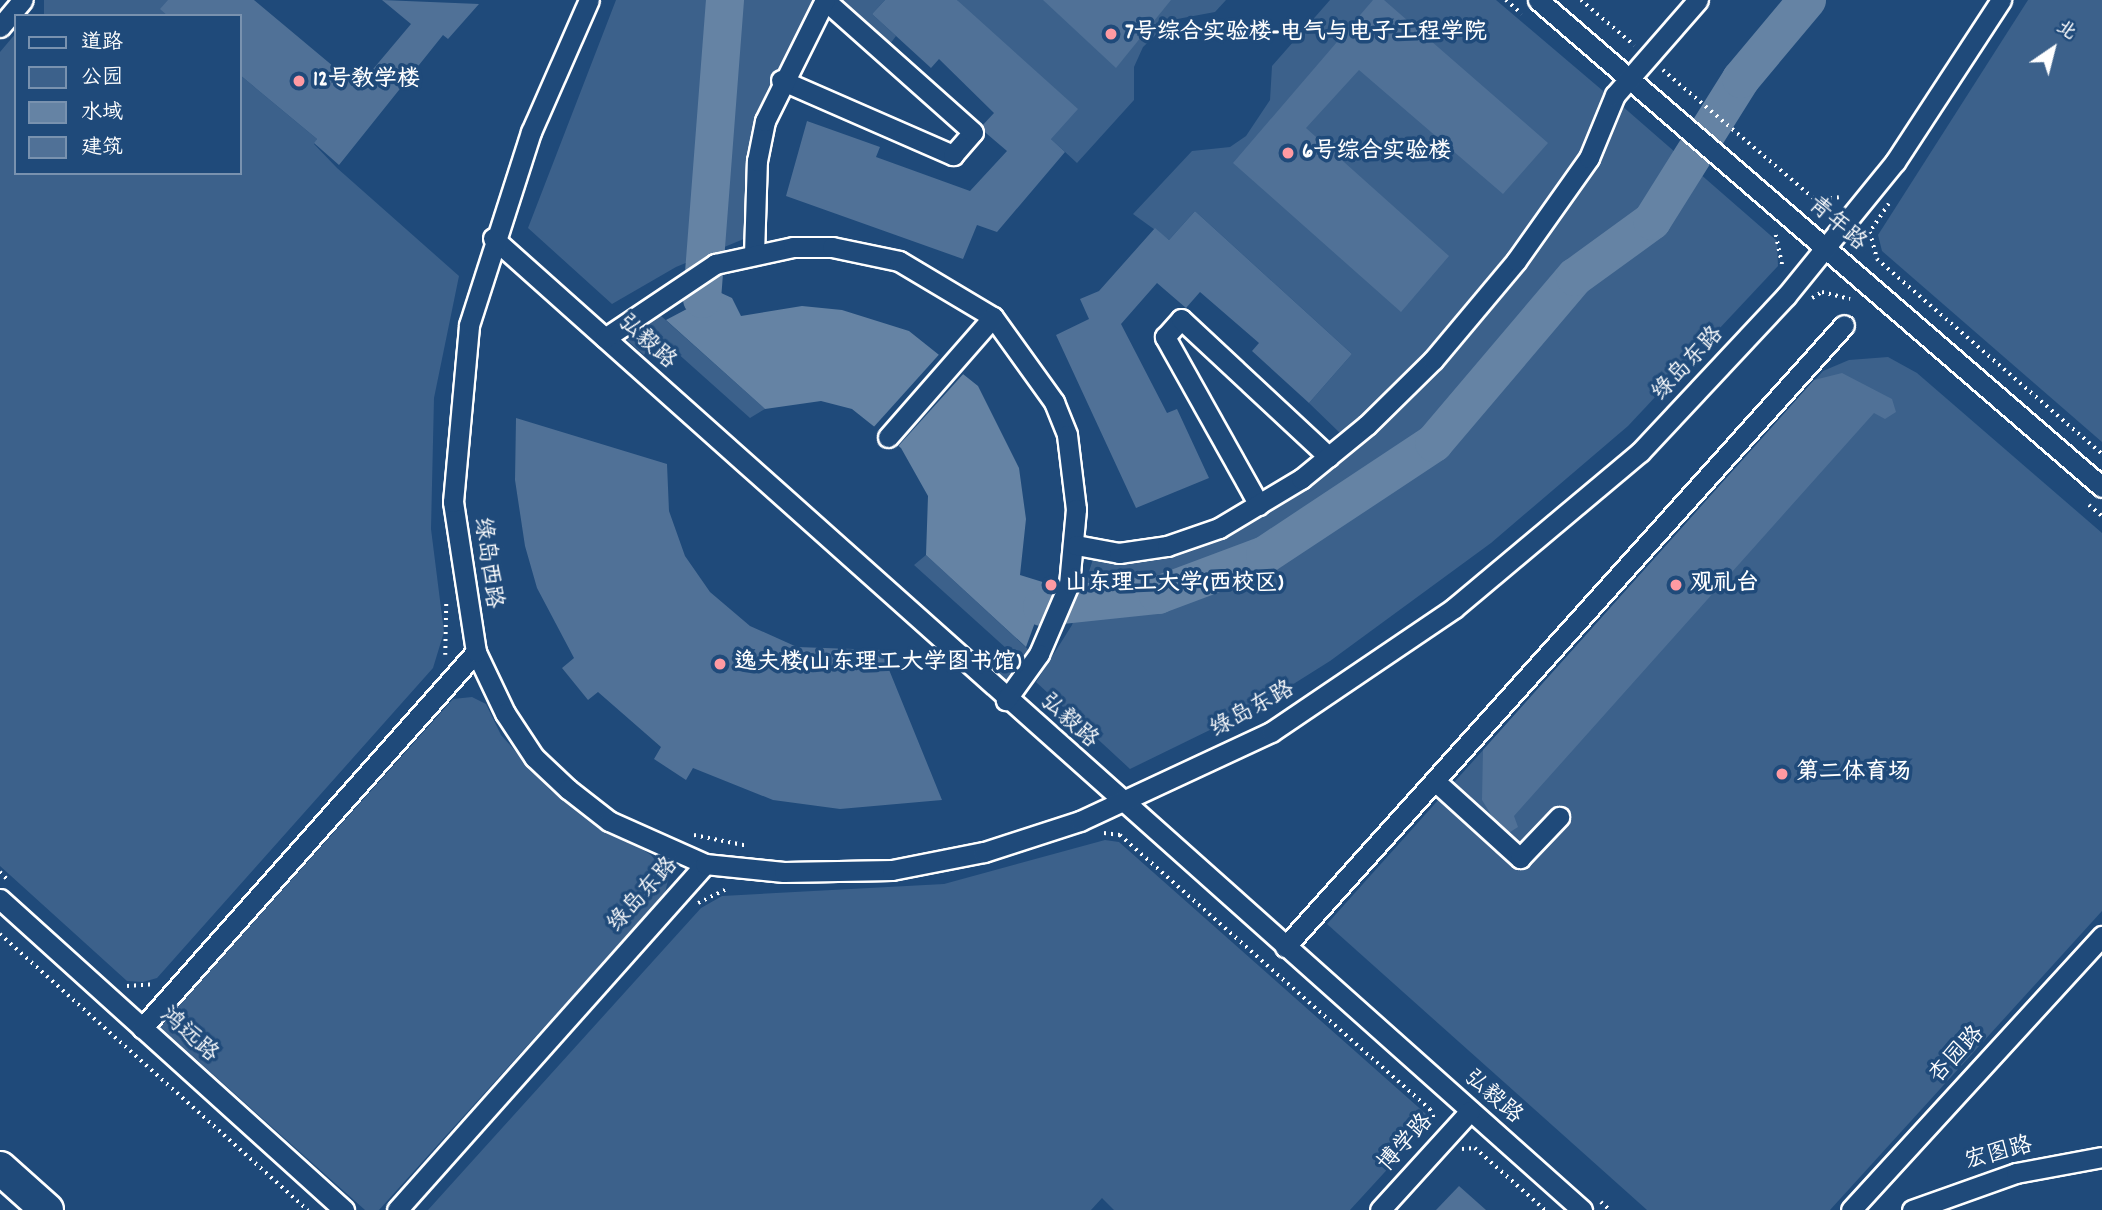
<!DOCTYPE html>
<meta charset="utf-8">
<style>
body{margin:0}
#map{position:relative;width:2102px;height:1210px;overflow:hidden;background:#1f4a7a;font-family:Dekko,"LXGW WenKai TC",sans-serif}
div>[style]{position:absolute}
.green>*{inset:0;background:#3c618b;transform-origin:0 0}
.water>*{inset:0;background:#6583a4}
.pier>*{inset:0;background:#1f4a7a;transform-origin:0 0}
.river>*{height:38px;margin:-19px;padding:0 19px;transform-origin:19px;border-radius:19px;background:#6583a4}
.building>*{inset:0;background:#507197}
.path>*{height:3.5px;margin-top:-1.75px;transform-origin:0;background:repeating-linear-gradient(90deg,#fff 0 2px,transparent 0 7px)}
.roads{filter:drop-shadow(2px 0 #fff) drop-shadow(-2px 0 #fff) drop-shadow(0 2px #fff) drop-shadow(0 -2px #fff)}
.minor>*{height:19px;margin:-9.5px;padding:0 9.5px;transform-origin:9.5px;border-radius:9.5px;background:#1f4a7a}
.primary>*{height:32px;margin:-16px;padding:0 16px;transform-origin:16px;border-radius:16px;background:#1f4a7a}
.dots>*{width:19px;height:19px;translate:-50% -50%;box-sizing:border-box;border:4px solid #1f4a7a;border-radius:50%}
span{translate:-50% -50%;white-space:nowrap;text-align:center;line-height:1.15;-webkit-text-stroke:7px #1f4a7a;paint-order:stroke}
.poi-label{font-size:23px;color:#fff;font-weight:700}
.left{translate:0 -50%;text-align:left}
.street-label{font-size:23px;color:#fff}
.legend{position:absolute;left:14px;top:14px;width:228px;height:161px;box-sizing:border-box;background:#1f4a7a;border:2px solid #7992af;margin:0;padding:9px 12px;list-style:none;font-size:21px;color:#fff}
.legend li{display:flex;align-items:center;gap:14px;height:35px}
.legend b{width:35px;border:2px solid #7992af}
.north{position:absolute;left:2018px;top:14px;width:70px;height:70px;-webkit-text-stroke:5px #1f4a7a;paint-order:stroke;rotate:35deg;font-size:19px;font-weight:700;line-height:28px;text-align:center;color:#fff}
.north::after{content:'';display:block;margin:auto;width:24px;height:32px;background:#fff;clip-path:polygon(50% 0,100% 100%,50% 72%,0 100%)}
</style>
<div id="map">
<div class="green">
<div style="left:44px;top:0;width:124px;height:21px"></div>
<div style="clip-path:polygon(616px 0,816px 0,766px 92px,749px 156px,751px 236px,676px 267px,612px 304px,528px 228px)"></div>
<div style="clip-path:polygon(842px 0,885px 0,872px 14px,896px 36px,890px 44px)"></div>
<div style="clip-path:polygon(957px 0,1226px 0,1215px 12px,1172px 20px,1143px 47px,1134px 67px,1134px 100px,1077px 163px,1051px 139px)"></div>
<div style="clip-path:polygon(1330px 0,1496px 0,1609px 96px,1584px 151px,1473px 305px,1385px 399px,1341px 434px,1309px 403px,1352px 354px,1195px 211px,1169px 240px,1133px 214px,1192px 151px,1230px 147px,1246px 136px,1270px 100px,1272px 66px)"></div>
<div style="clip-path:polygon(2028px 0,2102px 0,2102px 442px,1882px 251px,1878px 235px)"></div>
<div style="clip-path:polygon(16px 33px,16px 173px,240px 173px,240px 75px,317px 139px,314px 144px,337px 168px,459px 276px,434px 398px,431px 529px,444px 632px,433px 668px,157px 978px,143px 982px,127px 981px,0 866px,0 52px)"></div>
<div style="clip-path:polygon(1621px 105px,1777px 241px,1778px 266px,1628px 426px,1491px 543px,1330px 661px,1257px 707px,1130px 769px,1036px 682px,1072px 625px,1093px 559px,1120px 562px,1279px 501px,1507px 282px,1559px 218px)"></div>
<div style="clip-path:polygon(660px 315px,765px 409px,750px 418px,656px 334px,644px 355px,627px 340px)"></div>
<div style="clip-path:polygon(1888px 357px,1917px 373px,2102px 533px,2102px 911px,1830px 1210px,1647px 1210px,1327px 924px,1823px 371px,1849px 360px)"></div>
<div style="clip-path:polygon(926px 555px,1032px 653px,1008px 685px,994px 672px,1007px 649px,914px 565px)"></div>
<div style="clip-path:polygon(472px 697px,486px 704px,501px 735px,551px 791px,651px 855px,669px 876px,665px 893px,379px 1210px,365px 1210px,160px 1027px,453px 699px)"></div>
<div style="clip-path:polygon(1105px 840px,1119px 842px,1426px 1114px,1428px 1125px,1350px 1210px,1114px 1210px,1102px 1198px,1091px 1210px,428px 1210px,701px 908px,722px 896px,944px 884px)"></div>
</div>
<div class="water">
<div style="clip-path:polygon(719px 292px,732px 298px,741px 316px,802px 306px,842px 310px,909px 331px,978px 386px,1019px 468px,1026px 519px,1020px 575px,1049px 584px,1026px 647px,926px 555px,928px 496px,901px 448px,852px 409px,821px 401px,765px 409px,666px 320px)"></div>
</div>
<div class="pier">
<div style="left:944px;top:349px;width:31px;height:105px;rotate:42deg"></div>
</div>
<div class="river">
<div style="left:702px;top:299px;width:300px;rotate:-85.6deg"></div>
<div style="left:1042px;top:607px;width:117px;rotate:-5.9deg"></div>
<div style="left:1158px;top:595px;width:114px;rotate:-20.5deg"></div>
<div style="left:1265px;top:555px;width:203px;rotate:-33.5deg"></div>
<div style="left:1434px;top:443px;width:218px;rotate:-49.7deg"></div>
<div style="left:1575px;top:277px;width:95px;rotate:-36deg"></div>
<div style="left:1652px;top:221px;width:168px;rotate:-57.9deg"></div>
<div style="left:1741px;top:79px;width:103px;rotate:-50.1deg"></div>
</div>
<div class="building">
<div style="clip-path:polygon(168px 0,254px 0,358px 87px,411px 24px,382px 0,479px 4px,448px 39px,443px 35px,339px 165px,314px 143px,317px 139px,240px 75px,240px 16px,168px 16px,160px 9px)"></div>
<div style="clip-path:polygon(885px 0,957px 0,1078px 109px,1051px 139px,1065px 152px,997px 232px,977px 225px,963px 259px,786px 196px,807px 121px,880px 147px,876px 157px,970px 191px,1007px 151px,980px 128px,994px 113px,939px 59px,931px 68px,872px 14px)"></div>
<div style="clip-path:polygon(1043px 0,1171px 0,1116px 68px)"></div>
<div style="clip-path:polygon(1373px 0,1384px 0,1548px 143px,1503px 194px,1359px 70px,1306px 128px,1449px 256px,1401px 312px,1233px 163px)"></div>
<div style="clip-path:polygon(1195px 211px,1352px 354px,1309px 403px,1252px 351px,1259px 343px,1200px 292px,1186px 308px,1157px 283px,1121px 324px,1167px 413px,1177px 409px,1209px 478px,1136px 508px,1056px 335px,1089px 319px,1080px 299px,1099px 291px,1155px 228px,1169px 240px)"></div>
<div style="clip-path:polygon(1842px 373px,1892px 399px,1896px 412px,1885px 419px,1874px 413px,1514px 816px,1518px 827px,1504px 836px,1482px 800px,1483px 750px,1814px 380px)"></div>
<div style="clip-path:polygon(516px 418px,667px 464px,669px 511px,685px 556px,710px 592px,750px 626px,797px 647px,881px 650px,942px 800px,840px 809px,773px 800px,693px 768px,686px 780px,654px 759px,661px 747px,598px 692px,588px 700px,562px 668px,574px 658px,537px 588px,525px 546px,515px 480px)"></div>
<div style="clip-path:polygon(1459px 1186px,1486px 1210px,1436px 1210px)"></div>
</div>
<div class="path">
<div style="left:1506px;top:0;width:21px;rotate:41deg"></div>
<div style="left:1581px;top:0;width:70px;rotate:40.3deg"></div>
<div style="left:1663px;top:70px;width:201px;rotate:40.4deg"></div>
<div style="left:1816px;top:200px;width:23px;rotate:-7deg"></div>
<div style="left:1889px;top:204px;width:34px;rotate:124deg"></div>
<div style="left:1870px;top:232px;width:28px;rotate:75deg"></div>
<div style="left:1877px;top:259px;width:298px;rotate:40.9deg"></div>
<div style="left:1776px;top:235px;width:33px;rotate:78deg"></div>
<div style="left:1812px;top:298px;width:12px;rotate:-31deg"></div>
<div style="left:1822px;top:292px;width:29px;rotate:14deg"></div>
<div style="left:2089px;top:505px;width:17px;rotate:40deg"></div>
<div style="left:445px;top:655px;width:51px;rotate:-88.9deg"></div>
<div style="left:1104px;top:833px;width:16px;rotate:7deg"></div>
<div style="left:1120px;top:835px;width:414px;rotate:41.5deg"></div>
<div style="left:1430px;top:1109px;width:13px;rotate:67deg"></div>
<div style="left:694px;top:835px;width:55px;rotate:11.5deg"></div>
<div style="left:0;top:872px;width:13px;rotate:45deg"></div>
<div style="left:698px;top:903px;width:34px;rotate:-26deg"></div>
<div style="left:0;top:934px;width:414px;rotate:41.9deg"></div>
<div style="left:127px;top:986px;width:26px;rotate:-4deg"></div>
<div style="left:1462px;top:1149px;width:13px;rotate:-4deg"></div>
<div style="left:1475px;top:1148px;width:94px;rotate:41.5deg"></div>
<div style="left:1601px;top:1202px;width:12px;rotate:42deg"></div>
</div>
<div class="roads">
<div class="minor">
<div style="left:1538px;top:0;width:745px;rotate:40.81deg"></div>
<div style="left:0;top:27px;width:35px;rotate:-50deg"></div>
<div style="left:781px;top:80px;width:188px;rotate:23.6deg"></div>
<div style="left:953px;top:155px;width:30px;rotate:-49deg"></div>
<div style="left:973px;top:132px;width:198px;rotate:-138.3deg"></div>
<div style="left:493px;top:238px;width:1460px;rotate:41.75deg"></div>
<div style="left:754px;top:254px;width:93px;rotate:-88.2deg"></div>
<div style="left:757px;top:161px;width:41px;rotate:-78.7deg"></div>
<div style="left:765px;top:121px;width:135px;rotate:-63.6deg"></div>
<div style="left:605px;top:338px;width:133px;rotate:-33.9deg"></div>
<div style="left:715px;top:264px;width:80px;rotate:-12.3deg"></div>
<div style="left:793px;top:247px;width:39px"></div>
<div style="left:832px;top:247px;width:68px;rotate:11.8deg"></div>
<div style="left:899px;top:261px;width:109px;rotate:30.8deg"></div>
<div style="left:993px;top:317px;width:105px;rotate:54.3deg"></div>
<div style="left:1054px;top:402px;width:35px;rotate:68deg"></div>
<div style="left:1067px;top:435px;width:75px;rotate:83.1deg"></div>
<div style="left:1076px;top:509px;width:75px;rotate:95.3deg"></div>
<div style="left:1069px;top:584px;width:76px;rotate:113.2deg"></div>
<div style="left:1039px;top:654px;width:57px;rotate:125.7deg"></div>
<div style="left:888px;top:437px;width:159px;rotate:-48.8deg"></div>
<div style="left:1259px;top:505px;width:193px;rotate:-119.2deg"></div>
<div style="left:1165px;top:337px;width:24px;rotate:-48deg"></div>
<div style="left:1181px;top:319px;width:202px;rotate:43deg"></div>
<div style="left:1076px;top:545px;width:44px;rotate:10.5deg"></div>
<div style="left:1119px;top:553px;width:49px;rotate:-8.3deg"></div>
<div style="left:1167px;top:546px;width:55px;rotate:-19.1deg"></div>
<div style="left:1219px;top:528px;width:96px;rotate:-30.9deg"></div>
<div style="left:1301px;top:479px;width:85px;rotate:-39.3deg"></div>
<div style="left:1367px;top:425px;width:93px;rotate:-44.6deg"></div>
<div style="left:1433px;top:360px;width:129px;rotate:-50deg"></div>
<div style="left:1516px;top:261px;width:126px;rotate:-54.7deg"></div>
<div style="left:1589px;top:158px;width:68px;rotate:-67.6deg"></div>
<div style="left:1615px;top:95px;width:126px;rotate:-48.9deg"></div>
<div style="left:476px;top:652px;width:68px;rotate:64.6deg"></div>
<div style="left:505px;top:713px;width:53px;rotate:56.6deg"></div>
<div style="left:534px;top:757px;width:47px;rotate:43.3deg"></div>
<div style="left:568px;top:789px;width:52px;rotate:38deg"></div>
<div style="left:609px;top:821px;width:105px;rotate:24.1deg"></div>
<div style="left:1435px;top:781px;width:115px;rotate:42.2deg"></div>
<div style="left:1520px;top:858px;width:57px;rotate:-46.4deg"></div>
<div style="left:0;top:899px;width:464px;rotate:42.1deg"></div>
<div style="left:1285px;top:947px;width:836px;rotate:-48.05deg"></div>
<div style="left:142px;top:1028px;width:503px;rotate:-48.39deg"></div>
<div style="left:476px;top:652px;width:152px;rotate:-98.7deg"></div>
<div style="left:453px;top:502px;width:178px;rotate:-84.8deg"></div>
<div style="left:469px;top:325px;width:203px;rotate:-72.2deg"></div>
<div style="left:531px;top:132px;width:144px;rotate:-66.3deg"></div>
<div style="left:397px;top:1210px;width:463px;rotate:-48.3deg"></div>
<div style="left:705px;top:864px;width:79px;rotate:5.8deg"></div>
<div style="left:784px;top:872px;width:108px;rotate:-1.1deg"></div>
<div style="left:892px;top:870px;width:94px;rotate:-11.1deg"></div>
<div style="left:984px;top:852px;width:101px;rotate:-17.9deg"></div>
<div style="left:1080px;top:821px;width:211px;rotate:-25deg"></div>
<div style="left:1271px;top:732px;width:221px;rotate:-34.1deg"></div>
<div style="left:1454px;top:608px;width:243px;rotate:-40deg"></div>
<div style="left:1640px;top:452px;width:214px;rotate:-46.9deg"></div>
<div style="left:1786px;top:296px;width:173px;rotate:-50.9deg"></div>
<div style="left:1895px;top:162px;width:194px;rotate:-56.8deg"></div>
<div style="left:1380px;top:1210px;width:134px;rotate:-47.7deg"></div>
<div style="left:1851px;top:1210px;width:372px;rotate:-47.5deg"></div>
<div style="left:1912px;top:1210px;width:110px;rotate:-19.6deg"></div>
<div style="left:2016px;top:1173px;width:87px;rotate:-10.5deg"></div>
</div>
<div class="primary">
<div style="left:0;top:1168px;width:63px;rotate:41.8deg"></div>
</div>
</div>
<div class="dots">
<div style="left:1111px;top:34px;background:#ff9aa2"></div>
<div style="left:299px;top:81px;background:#ff9aa2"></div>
<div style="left:1288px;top:153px;background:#ff9aa2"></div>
<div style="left:1051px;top:585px;background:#ff9aa2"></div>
<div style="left:1676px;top:585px;background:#ff9aa2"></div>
<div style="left:720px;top:664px;background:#ff9aa2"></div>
<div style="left:1782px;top:774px;background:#ff9aa2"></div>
</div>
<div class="poi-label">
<span class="left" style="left:1125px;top:34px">7号综合实验楼-电气与电子工程学院</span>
<span class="left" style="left:313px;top:81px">12号教学楼</span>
<span class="left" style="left:1302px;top:153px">6号综合实验楼</span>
<span class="left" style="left:1065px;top:585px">山东理工大学(西校区)</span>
<span class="left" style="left:1690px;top:585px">观礼台</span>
<span class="left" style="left:734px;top:664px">逸夫楼(山东理工大学图书馆)</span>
<span class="left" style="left:1796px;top:774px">第二体育场</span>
</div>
<div class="street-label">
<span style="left:1836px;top:225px;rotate:41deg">青年路</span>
<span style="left:646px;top:343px;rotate:42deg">弘毅路</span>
<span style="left:1689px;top:365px;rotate:-47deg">绿岛东路</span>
<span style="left:486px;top:563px;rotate:82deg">绿岛西路</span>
<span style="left:1253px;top:711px;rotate:-29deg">绿岛东路</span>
<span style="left:1068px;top:722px;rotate:42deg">弘毅路</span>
<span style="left:644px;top:896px;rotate:-48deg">绿岛东路</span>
<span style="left:188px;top:1036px;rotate:42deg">鸿远路</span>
<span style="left:1958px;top:1056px;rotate:-47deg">杏园路</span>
<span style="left:1492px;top:1098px;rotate:41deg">弘毅路</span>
<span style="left:1407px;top:1144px;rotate:-48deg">博学路</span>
<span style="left:1999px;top:1155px;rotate:-15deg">宏图路</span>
</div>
<ul class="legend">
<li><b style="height:9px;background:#1f4a7a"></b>道路</li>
<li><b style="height:19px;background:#3c618b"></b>公园</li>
<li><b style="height:19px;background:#6583a4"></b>水域</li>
<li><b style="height:19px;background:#507197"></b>建筑</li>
</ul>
<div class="north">北</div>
</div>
